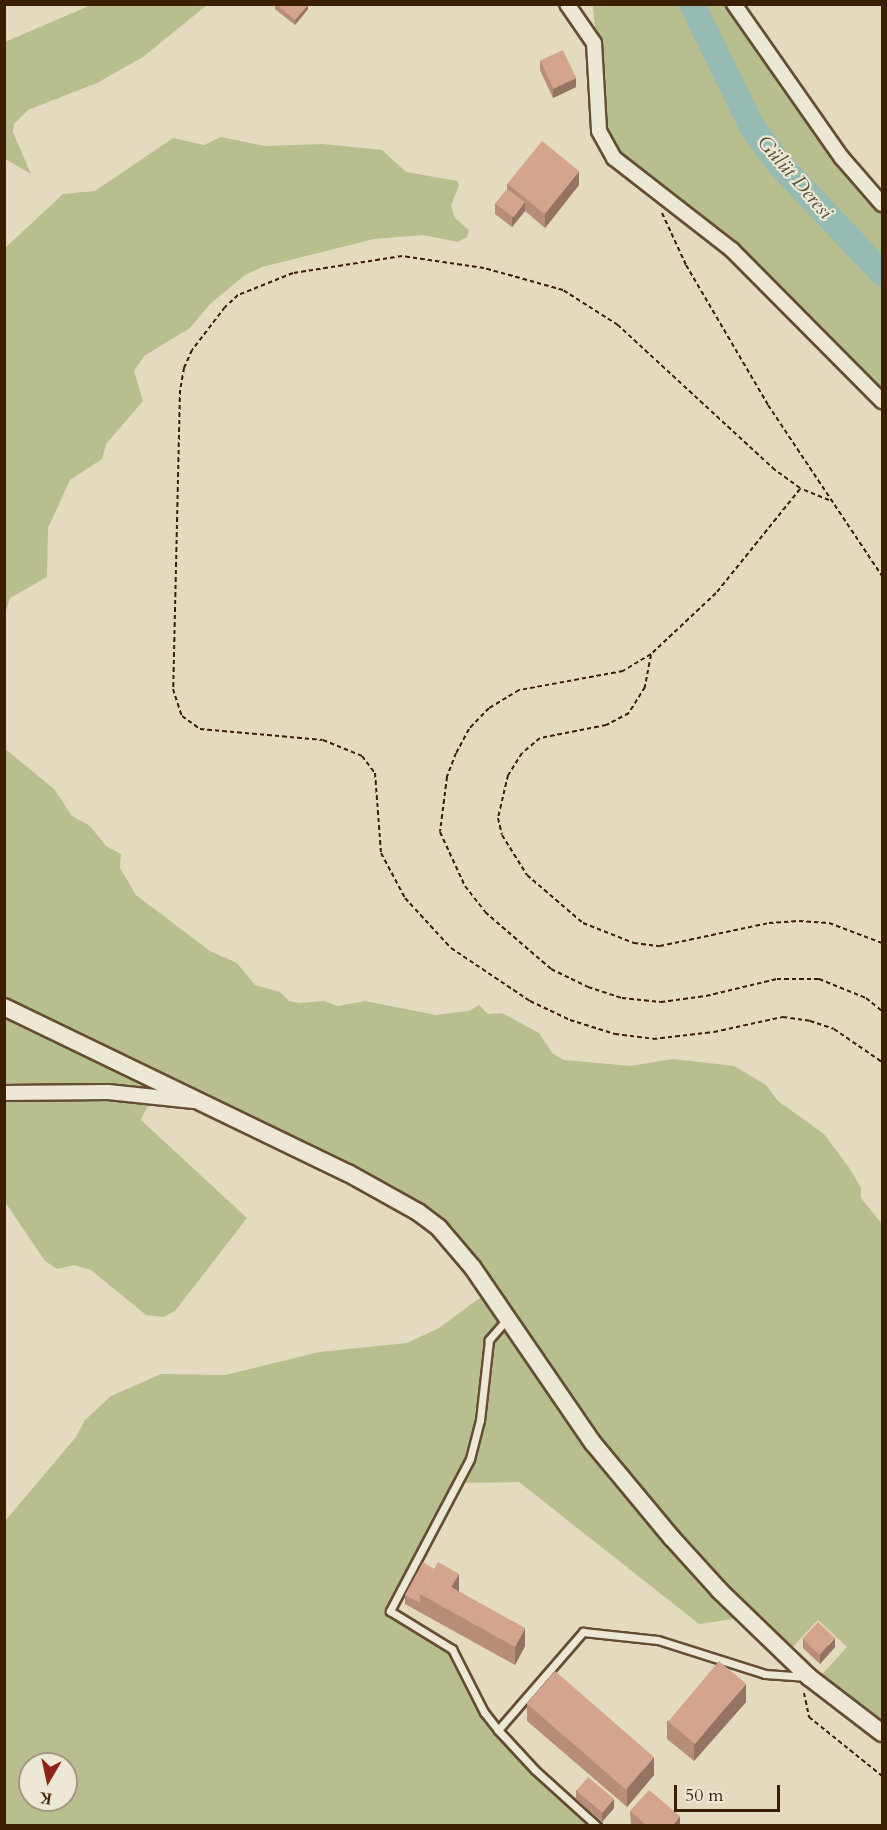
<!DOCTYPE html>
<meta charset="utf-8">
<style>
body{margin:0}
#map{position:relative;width:887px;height:1830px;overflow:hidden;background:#e4dac0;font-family:Cardo,serif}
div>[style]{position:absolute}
.green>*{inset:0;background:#b9be8f}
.river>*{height:26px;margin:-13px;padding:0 13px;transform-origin:13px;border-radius:13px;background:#95bbb2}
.path>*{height:2px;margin-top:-1px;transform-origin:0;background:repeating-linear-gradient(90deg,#3a1f03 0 4.5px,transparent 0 7.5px)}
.roads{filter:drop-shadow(2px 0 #644e32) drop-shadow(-2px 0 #644e32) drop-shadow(0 2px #644e32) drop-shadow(0 -2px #644e32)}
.service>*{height:7px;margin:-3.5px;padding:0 3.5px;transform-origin:3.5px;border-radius:3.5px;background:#ede7d6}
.minor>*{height:14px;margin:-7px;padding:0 7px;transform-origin:7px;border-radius:7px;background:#ede7d6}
.tertiary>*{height:16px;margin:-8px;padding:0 8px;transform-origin:8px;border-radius:8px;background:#ede7d6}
.wall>*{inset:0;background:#b78d7a}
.shaded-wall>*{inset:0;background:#957363}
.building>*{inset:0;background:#d5a48e;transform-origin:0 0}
span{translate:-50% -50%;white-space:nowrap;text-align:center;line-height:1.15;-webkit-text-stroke:4.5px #ede7d6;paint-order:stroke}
.water-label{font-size:20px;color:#554e38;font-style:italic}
.frame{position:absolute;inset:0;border:6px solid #3a1f03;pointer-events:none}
.north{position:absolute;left:18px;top:1752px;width:60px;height:60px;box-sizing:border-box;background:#ede7d6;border:2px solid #a59782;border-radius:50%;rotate:189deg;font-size:16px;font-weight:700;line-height:24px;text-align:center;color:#3a1f03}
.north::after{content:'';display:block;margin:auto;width:21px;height:27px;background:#8f2418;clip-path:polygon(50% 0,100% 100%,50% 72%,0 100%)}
.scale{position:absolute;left:674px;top:1785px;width:106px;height:27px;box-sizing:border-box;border:3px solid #3a1f03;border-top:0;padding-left:8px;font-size:18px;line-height:21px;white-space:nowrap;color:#3a1f03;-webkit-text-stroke:4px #ede7d6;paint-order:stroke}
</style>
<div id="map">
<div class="green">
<div style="clip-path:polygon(91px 5px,207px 5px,143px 57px,97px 83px,28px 110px,14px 124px,13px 132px,31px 174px,5px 159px,5px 42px)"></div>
<div style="clip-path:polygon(593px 5px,734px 5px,882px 204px,882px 401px,732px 250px,604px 144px)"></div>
<div style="clip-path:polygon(221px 137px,265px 146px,323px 144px,382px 150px,406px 172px,457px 181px,459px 185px,451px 206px,455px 218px,469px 230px,467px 237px,458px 242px,423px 235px,374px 239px,262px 267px,245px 275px,210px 304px,190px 328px,144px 356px,134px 371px,143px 401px,106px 444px,102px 459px,70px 480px,48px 528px,47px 577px,10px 598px,5px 614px,5px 248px,63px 194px,95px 191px,173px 138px,204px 145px)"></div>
<div style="clip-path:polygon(evenodd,4px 748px,54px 789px,72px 816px,90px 826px,106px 846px,121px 854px,120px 868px,136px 895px,210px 951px,237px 963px,255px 985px,280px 992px,289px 1001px,299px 1003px,324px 1001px,338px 1006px,365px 1001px,436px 1015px,469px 1011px,479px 1005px,488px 1014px,502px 1013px,539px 1033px,553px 1054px,564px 1060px,631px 1066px,673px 1059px,734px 1066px,766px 1085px,778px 1101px,824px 1134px,850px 1169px,861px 1188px,861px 1198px,882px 1224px,882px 1733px,815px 1682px,847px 1647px,818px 1620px,785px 1655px,746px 1617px,699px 1624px,519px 1482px,460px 1483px,391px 1611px,452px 1649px,484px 1712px,516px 1750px,597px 1825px,5px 1825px,5px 1521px,76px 1437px,85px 1420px,111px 1396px,161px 1374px,226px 1375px,319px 1352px,407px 1343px,439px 1328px,489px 1291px,439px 1228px,196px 1102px,157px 1101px,147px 1107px,141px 1120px,247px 1218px,175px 1311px,163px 1317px,146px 1315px,91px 1270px,74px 1265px,57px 1269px,45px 1261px,5px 1202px,4px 748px,30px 1764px,66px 1764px,66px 1800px,30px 1800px,30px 1764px)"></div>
</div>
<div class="river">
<div style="left:692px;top:4px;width:137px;rotate:64deg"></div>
<div style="left:752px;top:127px;width:47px;rotate:53.6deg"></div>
<div style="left:780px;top:165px;width:149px;rotate:46.6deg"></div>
</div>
<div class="path">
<div style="left:662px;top:213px;width:57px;rotate:65.2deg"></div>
<div style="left:686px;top:265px;width:162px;rotate:59.6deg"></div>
<div style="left:768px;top:405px;width:206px;rotate:56.3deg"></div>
<div style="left:800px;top:489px;width:134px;rotate:128.9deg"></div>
<div style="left:716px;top:593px;width:89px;rotate:136.8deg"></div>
<div style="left:651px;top:654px;width:33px;rotate:149deg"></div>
<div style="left:623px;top:671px;width:106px;rotate:169.6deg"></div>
<div style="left:519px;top:690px;width:35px;rotate:149deg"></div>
<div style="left:489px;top:708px;width:29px;rotate:134deg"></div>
<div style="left:469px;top:729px;width:27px;rotate:118deg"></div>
<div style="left:456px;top:753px;width:26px;rotate:111deg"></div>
<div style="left:447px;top:777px;width:55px;rotate:97.3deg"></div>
<div style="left:440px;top:832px;width:60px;rotate:65.2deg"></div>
<div style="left:465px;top:886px;width:33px;rotate:52deg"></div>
<div style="left:485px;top:912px;width:87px;rotate:40.8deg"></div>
<div style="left:551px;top:969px;width:41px;rotate:25.9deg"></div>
<div style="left:588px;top:987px;width:36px;rotate:18deg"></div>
<div style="left:622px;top:998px;width:39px;rotate:6deg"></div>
<div style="left:661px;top:1002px;width:45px;rotate:-7.6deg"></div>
<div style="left:706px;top:996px;width:73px;rotate:-13.5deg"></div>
<div style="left:777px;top:979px;width:42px"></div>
<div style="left:819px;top:979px;width:51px;rotate:22deg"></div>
<div style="left:866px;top:998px;width:21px;rotate:39deg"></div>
<div style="left:829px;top:500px;width:31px;rotate:-158deg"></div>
<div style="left:800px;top:488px;width:31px;rotate:-144deg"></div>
<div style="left:775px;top:470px;width:214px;rotate:-137.3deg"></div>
<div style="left:618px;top:325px;width:65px;rotate:-147.5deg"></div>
<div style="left:563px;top:290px;width:82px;rotate:-164.4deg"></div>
<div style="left:484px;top:268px;width:83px;rotate:-171.7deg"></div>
<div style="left:402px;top:256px;width:110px;rotate:171.1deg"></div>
<div style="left:293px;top:273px;width:59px;rotate:158.2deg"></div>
<div style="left:238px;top:295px;width:18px;rotate:137deg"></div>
<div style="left:225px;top:307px;width:54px;rotate:127.5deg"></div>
<div style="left:192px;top:350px;width:20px;rotate:114deg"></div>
<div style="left:184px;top:368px;width:22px;rotate:100deg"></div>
<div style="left:180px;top:390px;width:299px;rotate:91.3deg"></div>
<div style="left:173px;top:689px;width:28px;rotate:72deg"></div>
<div style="left:182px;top:716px;width:22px;rotate:36deg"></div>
<div style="left:200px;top:729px;width:123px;rotate:5.1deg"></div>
<div style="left:323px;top:740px;width:42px;rotate:22.3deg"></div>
<div style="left:362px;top:756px;width:21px;rotate:53deg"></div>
<div style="left:375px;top:773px;width:80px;rotate:85.7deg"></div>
<div style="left:381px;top:853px;width:51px;rotate:61.9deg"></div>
<div style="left:405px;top:898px;width:68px;rotate:47.4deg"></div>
<div style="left:451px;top:948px;width:95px;rotate:33.9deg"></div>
<div style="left:530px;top:1001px;width:44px;rotate:25.4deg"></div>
<div style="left:570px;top:1020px;width:47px;rotate:17.3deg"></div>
<div style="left:615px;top:1034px;width:38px;rotate:7deg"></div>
<div style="left:653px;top:1039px;width:61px;rotate:-6.5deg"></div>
<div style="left:714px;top:1032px;width:71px;rotate:-12.3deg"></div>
<div style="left:783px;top:1017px;width:27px;rotate:8deg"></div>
<div style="left:810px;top:1021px;width:25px;rotate:18deg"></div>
<div style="left:834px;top:1029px;width:58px;rotate:34.5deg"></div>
<div style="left:651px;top:655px;width:33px;rotate:101deg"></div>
<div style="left:645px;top:687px;width:31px;rotate:122deg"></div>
<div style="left:629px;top:713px;width:26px;rotate:152deg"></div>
<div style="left:606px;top:725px;width:67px;rotate:168.9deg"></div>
<div style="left:540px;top:738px;width:23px;rotate:140deg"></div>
<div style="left:522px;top:753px;width:26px;rotate:122deg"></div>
<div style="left:508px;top:775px;width:44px;rotate:103.1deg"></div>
<div style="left:498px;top:818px;width:17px;rotate:77deg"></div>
<div style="left:502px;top:835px;width:47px;rotate:58deg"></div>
<div style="left:527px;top:875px;width:74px;rotate:40.6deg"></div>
<div style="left:583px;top:923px;width:55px;rotate:21.4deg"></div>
<div style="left:634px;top:943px;width:26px;rotate:7deg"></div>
<div style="left:660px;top:946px;width:111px;rotate:-11.9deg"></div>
<div style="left:769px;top:923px;width:30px;rotate:-4deg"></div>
<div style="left:799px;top:921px;width:30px;rotate:4deg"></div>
<div style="left:829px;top:923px;width:57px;rotate:20.7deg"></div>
<div style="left:804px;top:1693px;width:25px;rotate:78deg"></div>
<div style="left:809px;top:1717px;width:94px;rotate:38.9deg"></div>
</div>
<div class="roads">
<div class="service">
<div style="left:507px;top:1319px;width:28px;rotate:131deg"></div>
<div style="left:489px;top:1340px;width:81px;rotate:96.4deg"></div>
<div style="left:480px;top:1420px;width:40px;rotate:104.4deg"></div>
<div style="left:470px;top:1459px;width:172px;rotate:117.8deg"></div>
<div style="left:390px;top:1611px;width:73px;rotate:31.5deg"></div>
<div style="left:452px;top:1649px;width:71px;rotate:63.1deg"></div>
<div style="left:484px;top:1712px;width:23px;rotate:52deg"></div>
<div style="left:498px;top:1730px;width:54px;rotate:47.2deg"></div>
<div style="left:535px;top:1770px;width:84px;rotate:42.1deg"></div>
<div style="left:498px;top:1730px;width:130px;rotate:-49.1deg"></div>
<div style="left:583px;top:1632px;width:75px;rotate:6.1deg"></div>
<div style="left:658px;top:1640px;width:112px;rotate:17.6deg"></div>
<div style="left:765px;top:1674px;width:39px;rotate:4deg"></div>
</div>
<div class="minor">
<div style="left:567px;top:4px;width:47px;rotate:55.3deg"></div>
<div style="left:594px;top:43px;width:88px;rotate:86.7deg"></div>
<div style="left:599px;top:131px;width:31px;rotate:61deg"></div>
<div style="left:614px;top:158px;width:150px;rotate:37.9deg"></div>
<div style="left:732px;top:250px;width:213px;rotate:45.2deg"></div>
<div style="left:734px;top:4px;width:188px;rotate:55deg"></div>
<div style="left:842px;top:158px;width:61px;rotate:49deg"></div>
<div style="left:4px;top:1093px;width:104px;rotate:-0.6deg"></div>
<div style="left:108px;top:1092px;width:86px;rotate:6deg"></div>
</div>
<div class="tertiary">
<div style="left:4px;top:1007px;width:382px;rotate:25.8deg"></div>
<div style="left:348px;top:1173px;width:80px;rotate:29.1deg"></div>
<div style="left:418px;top:1212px;width:26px;rotate:37deg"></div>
<div style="left:439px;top:1228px;width:52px;rotate:49.6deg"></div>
<div style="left:473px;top:1268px;width:212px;rotate:55.6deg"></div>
<div style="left:593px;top:1443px;width:124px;rotate:50.3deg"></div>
<div style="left:672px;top:1538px;width:72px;rotate:47.8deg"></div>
<div style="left:720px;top:1591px;width:124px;rotate:44deg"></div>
<div style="left:809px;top:1677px;width:92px;rotate:37.5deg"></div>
</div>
</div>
<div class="wall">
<div style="clip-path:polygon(275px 4px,308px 9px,295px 25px,275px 9px)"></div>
<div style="clip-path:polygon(540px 61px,576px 87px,553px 98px,540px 70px)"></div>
<div style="clip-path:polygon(507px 184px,579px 185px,545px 228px,525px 211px,512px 227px,495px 214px,495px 204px,507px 189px)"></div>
<div style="clip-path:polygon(459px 1591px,525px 1646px,515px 1665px,405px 1604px,405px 1595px)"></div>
<div style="clip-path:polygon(803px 1639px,835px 1647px,820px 1664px,803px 1648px)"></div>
<div style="clip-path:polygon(746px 1702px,694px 1761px,667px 1739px,667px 1721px)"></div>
<div style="clip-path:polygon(527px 1703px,654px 1775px,627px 1807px,527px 1721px)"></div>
<div style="clip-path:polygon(576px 1790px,614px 1808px,602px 1822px,576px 1799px)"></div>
<div style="clip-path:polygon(630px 1811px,680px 1826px,631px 1826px)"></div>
</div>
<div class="shaded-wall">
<div style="clip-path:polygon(308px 5px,308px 9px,295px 25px,295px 20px)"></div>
<div style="clip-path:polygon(576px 78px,576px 87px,553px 98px,553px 89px)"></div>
<div style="clip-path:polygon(579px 171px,579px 185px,545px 228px,545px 214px)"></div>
<div style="clip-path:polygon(525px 202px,525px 211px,512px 227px,512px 218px)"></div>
<div style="clip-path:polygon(459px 1574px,459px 1592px,451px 1587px)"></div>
<div style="clip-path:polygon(525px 1628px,525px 1646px,515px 1665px,515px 1647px)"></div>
<div style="clip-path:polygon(835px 1638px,835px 1647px,820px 1664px,820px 1655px)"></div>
<div style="clip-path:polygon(746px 1684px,746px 1702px,694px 1761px,694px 1744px)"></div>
<div style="clip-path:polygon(654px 1757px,654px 1775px,627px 1807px,627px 1789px)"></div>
<div style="clip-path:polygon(614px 1799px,614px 1808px,602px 1822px,602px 1812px)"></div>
<div style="clip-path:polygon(680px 1816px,680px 1826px,672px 1826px)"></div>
</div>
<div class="building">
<div style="clip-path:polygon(276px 4px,307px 4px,308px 5px,295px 20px)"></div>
<div style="left:563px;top:50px;width:31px;height:25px;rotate:65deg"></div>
<div style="left:542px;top:141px;width:48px;height:55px;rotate:39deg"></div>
<div style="left:507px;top:189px;width:22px;height:19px;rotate:36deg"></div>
<div style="clip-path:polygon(423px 1562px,434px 1569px,420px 1594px,420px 1603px,405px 1595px)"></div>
<div style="clip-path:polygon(438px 1562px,459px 1574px,451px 1587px,525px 1628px,515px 1647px,420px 1594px)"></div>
<div style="left:818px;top:1622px;width:23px;height:23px;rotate:43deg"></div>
<div style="left:719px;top:1661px;width:35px;height:79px;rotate:40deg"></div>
<div style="left:555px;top:1671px;width:131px;height:43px;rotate:41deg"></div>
<div style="left:588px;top:1777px;width:34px;height:18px;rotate:40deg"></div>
<div style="clip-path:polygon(649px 1790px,680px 1816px,672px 1826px,647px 1826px,630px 1811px)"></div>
</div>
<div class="water-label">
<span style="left:795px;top:177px;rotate:49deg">Gülüt Deresi</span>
</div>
<div class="frame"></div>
<div class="north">K</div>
<div class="scale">50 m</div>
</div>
